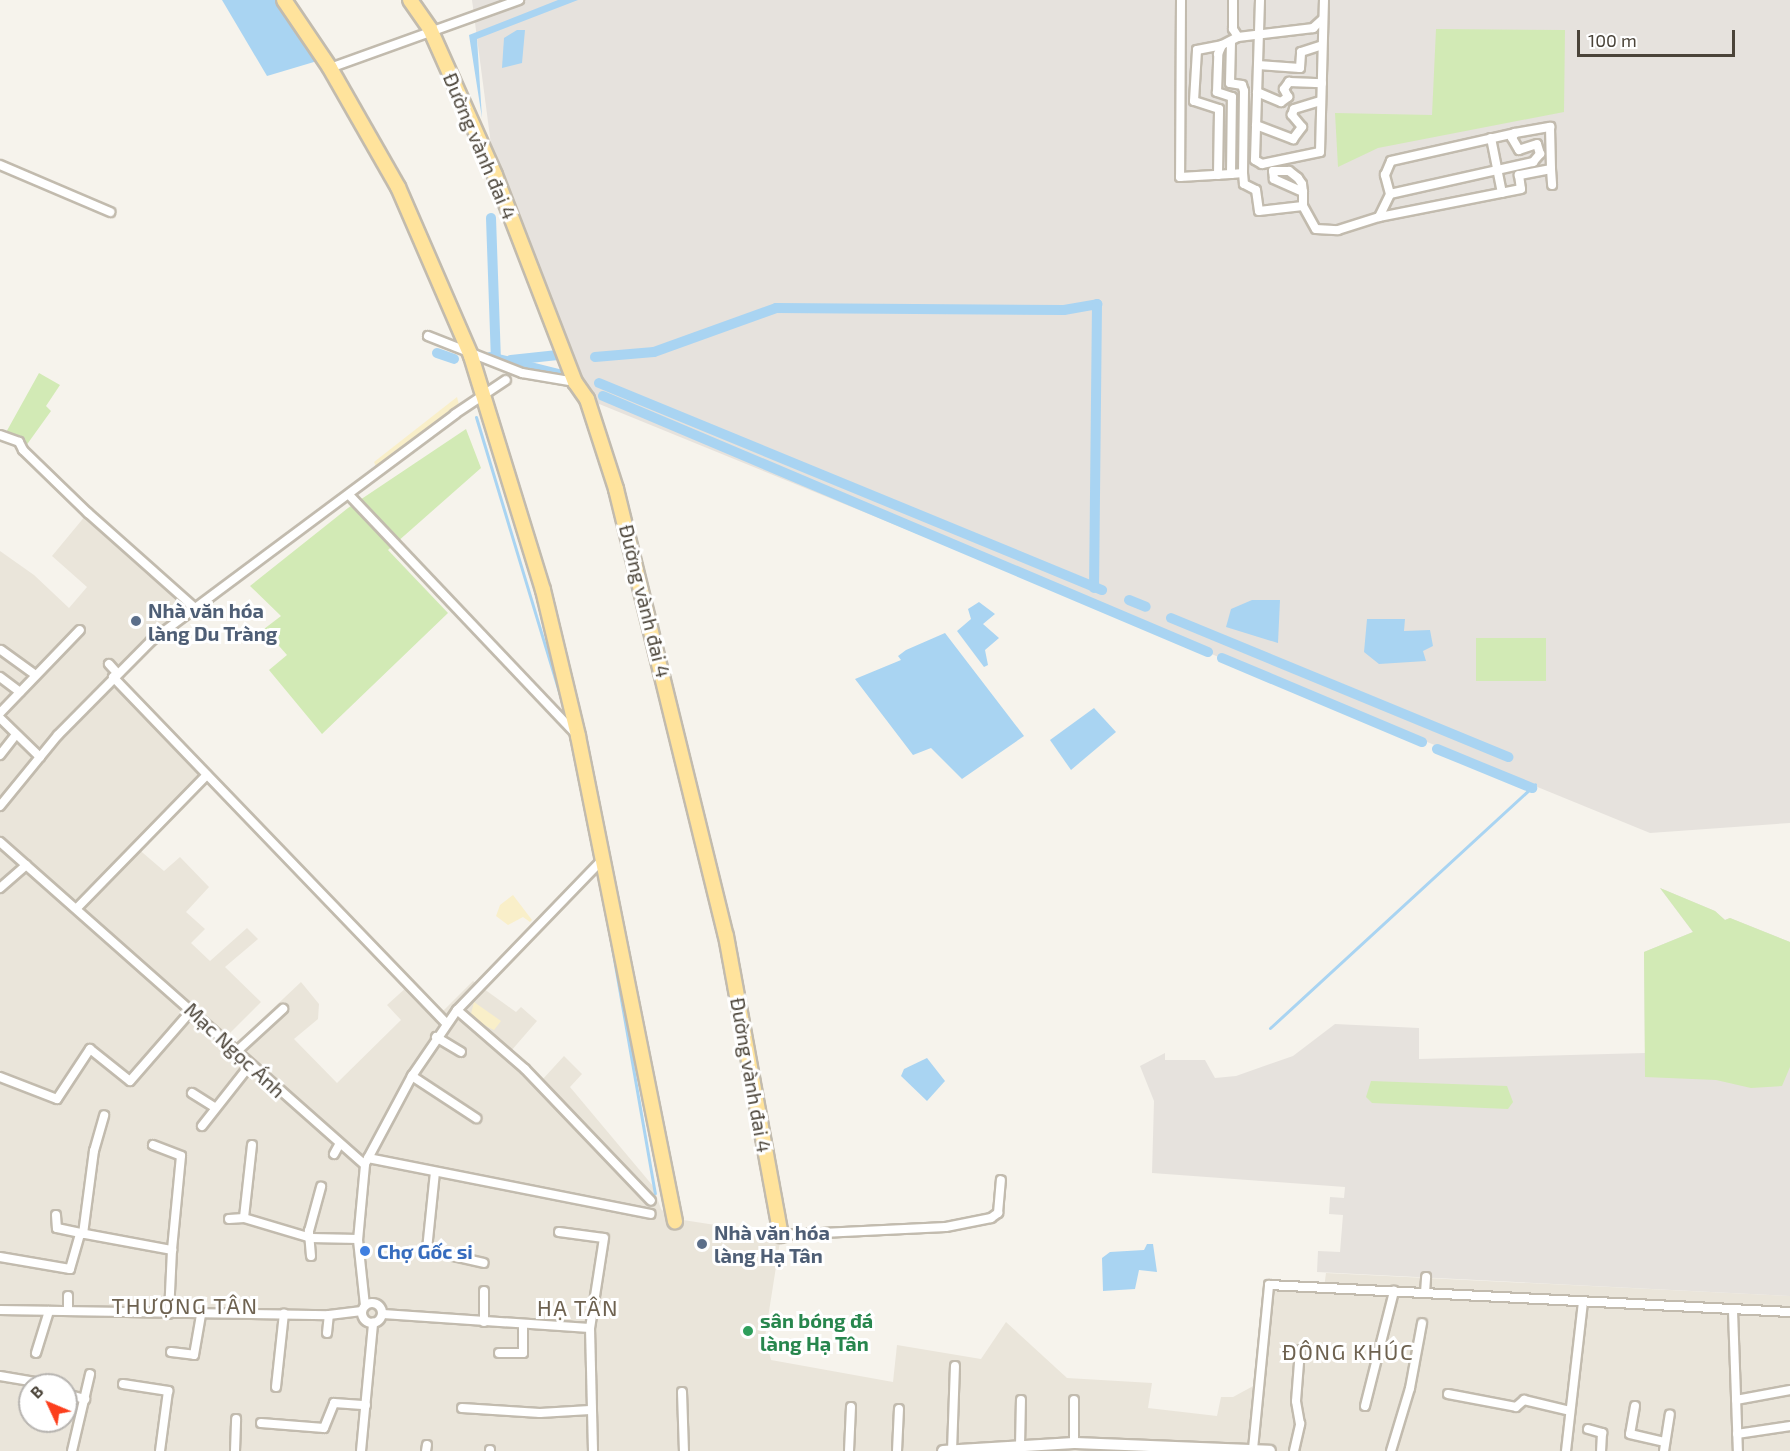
<!DOCTYPE html>
<meta charset="utf-8">
<style>
body{margin:0}
#map{position:relative;width:1790px;height:1451px;overflow:hidden;background:#f6f3ec;font-family:"Exo 2",sans-serif}
div>[style]{position:absolute}
.residential>*{inset:0;background:#eae5da}
.industrial>*{inset:0;background:#e6e2dd}
.green>*{inset:0;background:#d2eab5;transform-origin:0 0}
.sand>*{inset:0;background:#f9efc9}
.water>*{inset:0;background:#a9d4f2}
.stream>*{height:3px;margin:-1.5px;padding:0 1.5px;transform-origin:1.5px;border-radius:1.5px;background:#a9d4f2}
.canal>*{height:10px;margin:-5px;padding:0 5px;transform-origin:5px;border-radius:5px;background:#a9d4f2}
.roads{filter:drop-shadow(2px 0 #c2bbae) drop-shadow(-2px 0 #c2bbae) drop-shadow(0 2px #c2bbae) drop-shadow(0 -2px #c2bbae)}
.minor>*{height:8px;margin:-4px;padding:0 4px;transform-origin:4px;border-radius:4px;background:#fff}
.minor>.ring{margin:-4px;padding:0;box-sizing:content-box;background:none;border:8px solid #fff;border-radius:50%}
.tertiary>*{height:10px;margin:-5px;padding:0 5px;transform-origin:5px;border-radius:5px;background:#fff}
.primary>*{height:14px;margin:-7px;padding:0 7px;transform-origin:7px;border-radius:7px;background:#ffe39c}
.dots>*{width:16px;height:16px;translate:-50% -50%;box-sizing:border-box;border:3px solid #fff;border-radius:50%}
span{translate:-50% -50%;white-space:nowrap;text-align:center;line-height:1.15;-webkit-text-stroke:6px #fff;paint-order:stroke}
.street-label{font-size:20px;color:#4b4439}
.service-label{font-size:20px;color:#4e5e75;font-weight:700}
.left{translate:0 -50%;text-align:left}
.shop-label{font-size:20px;color:#366cbe;font-weight:700}
.leisure-label{font-size:20px;color:#27864d;font-weight:700}
.quarter-label{font-size:22px;color:#6e6250;letter-spacing:1.5px}
.north{position:absolute;left:18px;top:1373px;width:60px;height:60px;box-sizing:border-box;background:#fff;border:2px solid #b7b4b0;border-radius:50%;rotate:314deg;font-size:16px;font-weight:700;line-height:24px;text-align:center;color:#4b4439}
.north::after{content:'';display:block;margin:auto;width:21px;height:27px;background:#fc3f1d;clip-path:polygon(50% 0,100% 100%,50% 72%,0 100%)}
.scale{position:absolute;left:1577px;top:30px;width:158px;height:27px;box-sizing:border-box;border:3px solid #4b4439;border-top:0;padding-left:8px;font-size:18px;line-height:21px;white-space:nowrap;color:#4b4439;-webkit-text-stroke:4px #fff;paint-order:stroke}
</style>
<div id="map">
<div class="residential">
<div style="clip-path:polygon(evenodd,86px 515px,194px 607px,113px 677px,207px 775px,136px 847px,164px 871px,180px 857px,209px 887px,186px 912px,205px 929px,191px 943px,210px 961px,247px 928px,258px 939px,225px 967px,261px 1002px,224px 1039px,232px 1047px,301px 982px,319px 1004px,318px 1019px,294px 1039px,337px 1083px,401px 1020px,387px 1005px,408px 986px,438px 1016px,473px 981px,516px 1012px,521px 1007px,537px 1021px,511px 1051px,542px 1080px,564px 1056px,582px 1074px,570px 1087px,653px 1186px,661px 1209px,670px 1218px,781px 1235px,765px 1337px,771px 1360px,893px 1382px,897px 1345px,981px 1359px,1006px 1322px,1067px 1378px,1152px 1383px,1148px 1408px,1217px 1416px,1221px 1397px,1233px 1397px,1257px 1384px,1269px 1285px,1324px 1288px,1326px 1273px,1790px 1296px,1790px 1451px,0 1451px,0 551px,34px 575px,69px 608px,87px 587px,52px 556px,86px 515px,30px 1385px,66px 1385px,66px 1421px,30px 1421px,30px 1385px)"></div>
</div>
<div class="industrial">
<div style="clip-path:polygon(472px 0,1790px 0,1790px 823px,1650px 833px,587px 399px,495px 175px)"></div>
<div style="clip-path:polygon(1660px 888px,1715px 911px,1725px 920px,1730px 918px,1790px 942px,1790px 1296px,1317px 1272px,1318px 1251px,1340px 1252px,1343px 1215px,1329px 1214px,1330px 1197px,1344px 1198px,1345px 1187px,1152px 1173px,1154px 1101px,1140px 1066px,1165px 1053px,1165px 1060px,1205px 1060px,1215px 1078px,1236px 1076px,1293px 1056px,1335px 1024px,1419px 1028px,1419px 1059px,1645px 1053px,1644px 952px,1693px 932px)"></div>
</div>
<div class="green">
<div style="clip-path:polygon(1436px 29px,1565px 30px,1564px 112px,1378px 148px,1338px 167px,1335px 113px,1432px 115px)"></div>
<div style="clip-path:polygon(39px 373px,60px 385px,46px 406px,51px 411px,23px 450px,4px 436px)"></div>
<div style="clip-path:polygon(466px 429px,481px 468px,388px 550px,448px 613px,322px 734px,269px 670px,287px 655px,264px 629px,281px 616px,250px 586px,348px 508px)"></div>
<div style="left:1476px;top:638px;width:70px;height:43px"></div>
<div style="clip-path:polygon(1660px 888px,1715px 911px,1725px 920px,1730px 918px,1790px 942px,1790px 1067px,1782px 1086px,1751px 1088px,1716px 1080px,1645px 1077px,1644px 952px,1693px 932px)"></div>
<div style="clip-path:polygon(1371px 1081px,1507px 1086px,1513px 1102px,1508px 1109px,1372px 1103px,1366px 1097px)"></div>
</div>
<div class="sand">
<div style="clip-path:polygon(457px 397px,459px 405px,376px 467px,374px 462px)"></div>
<div style="clip-path:polygon(513px 895px,532px 920px,530px 922px,523px 917px,508px 925px,496px 916px,500px 905px)"></div>
<div style="clip-path:polygon(474px 1002px,501px 1021px,494px 1030px,470px 1018px)"></div>
</div>
<div class="water">
<div style="clip-path:polygon(222px 0,284px 0,324px 59px,267px 76px)"></div>
<div style="clip-path:polygon(558px 0,578px 0,477px 39px,482px 118px,469px 35px)"></div>
<div style="clip-path:polygon(517px 30px,525px 30px,522px 63px,502px 68px,504px 38px)"></div>
<div style="clip-path:polygon(1252px 600px,1280px 600px,1278px 643px,1226px 627px,1231px 609px)"></div>
<div style="clip-path:polygon(979px 602px,995px 614px,983px 624px,999px 638px,985px 650px,988px 665px,984px 667px,957px 631px,971px 619px,968px 609px)"></div>
<div style="clip-path:polygon(1367px 619px,1405px 619px,1404px 631px,1430px 630px,1433px 646px,1423px 651px,1426px 661px,1379px 664px,1364px 652px)"></div>
<div style="clip-path:polygon(945px 633px,1024px 736px,962px 779px,931px 748px,913px 755px,855px 679px,901px 660px,898px 656px,906px 650px)"></div>
<div style="clip-path:polygon(1094px 708px,1116px 732px,1071px 770px,1050px 740px)"></div>
<div style="clip-path:polygon(927px 1058px,945px 1081px,927px 1101px,901px 1076px,904px 1069px)"></div>
<div style="clip-path:polygon(1147px 1244px,1153px 1244px,1157px 1272px,1139px 1270px,1135px 1289px,1103px 1291px,1102px 1258px,1110px 1252px,1144px 1250px)"></div>
</div>
<div class="stream">
<div style="left:476px;top:417px;width:312px;rotate:73.2deg"></div>
<div style="left:571px;top:739px;width:105px;rotate:78.5deg"></div>
<div style="left:599px;top:873px;width:325px;rotate:80.1deg"></div>
<div style="left:1270px;top:1028px;width:360px;rotate:-42.6deg"></div>
</div>
<div class="canal">
<div style="left:491px;top:218px;width:141px;rotate:88deg"></div>
<div style="left:437px;top:353px;width:18px;rotate:19deg"></div>
<div style="left:490px;top:357px;width:75px;rotate:13.9deg"></div>
<div style="left:595px;top:357px;width:59px;rotate:-4.8deg"></div>
<div style="left:654px;top:352px;width:130px;rotate:-19.8deg"></div>
<div style="left:776px;top:308px;width:288px;rotate:0.4deg"></div>
<div style="left:1064px;top:310px;width:34px;rotate:-10deg"></div>
<div style="left:1097px;top:304px;width:284px;rotate:90.6deg"></div>
<div style="left:511px;top:360px;width:47px;rotate:-6.1deg"></div>
<div style="left:599px;top:383px;width:544px;rotate:22.37deg"></div>
<div style="left:603px;top:396px;width:657px;rotate:22.94deg"></div>
<div style="left:1129px;top:600px;width:18px;rotate:22deg"></div>
<div style="left:1171px;top:618px;width:365px;rotate:22.4deg"></div>
<div style="left:1222px;top:658px;width:217px;rotate:22.8deg"></div>
<div style="left:1437px;top:749px;width:103px;rotate:22.3deg"></div>
</div>
<div class="roads">
<div class="minor">
<div style="left:1181px;top:0;width:177px;rotate:90.3deg"></div>
<div style="left:1180px;top:177px;width:51px;rotate:-3.4deg"></div>
<div style="left:1231px;top:174px;width:77px;rotate:-89.3deg"></div>
<div style="left:1232px;top:97px;width:16px;rotate:-162deg"></div>
<div style="left:1217px;top:92px;width:38px;rotate:-88deg"></div>
<div style="left:1218px;top:54px;width:10px;rotate:-66deg"></div>
<div style="left:1222px;top:45px;width:18px;rotate:-27deg"></div>
<div style="left:1233px;top:0;width:29px;rotate:90deg"></div>
<div style="left:1233px;top:29px;width:9px;rotate:58deg"></div>
<div style="left:1238px;top:37px;width:76px;rotate:-6.8deg"></div>
<div style="left:1313px;top:28px;width:13px;rotate:-42deg"></div>
<div style="left:1260px;top:0;width:160px;rotate:91.8deg"></div>
<div style="left:1255px;top:160px;width:8px;rotate:30deg"></div>
<div style="left:1262px;top:164px;width:59px;rotate:-11.7deg"></div>
<div style="left:1320px;top:152px;width:152px;rotate:-88.5deg"></div>
<div style="left:1258px;top:65px;width:42px;rotate:4.1deg"></div>
<div style="left:1300px;top:68px;width:16px;rotate:-86deg"></div>
<div style="left:1301px;top:52px;width:22px;rotate:-18deg"></div>
<div style="left:330px;top:68px;width:201px;rotate:-19.8deg"></div>
<div style="left:1257px;top:92px;width:26px;rotate:23deg"></div>
<div style="left:1281px;top:102px;width:9px;rotate:-36deg"></div>
<div style="left:1288px;top:97px;width:9px;rotate:-117deg"></div>
<div style="left:1284px;top:89px;width:9px;rotate:-54deg"></div>
<div style="left:1289px;top:82px;width:33px;rotate:2deg"></div>
<div style="left:1256px;top:125px;width:40px;rotate:21deg"></div>
<div style="left:1293px;top:139px;width:15px;rotate:-53deg"></div>
<div style="left:1302px;top:127px;width:16px;rotate:-130deg"></div>
<div style="left:1292px;top:115px;width:6px;rotate:-72deg"></div>
<div style="left:1294px;top:109px;width:28px;rotate:-17deg"></div>
<div style="left:1491px;top:138px;width:56px;rotate:78.7deg"></div>
<div style="left:0;top:165px;width:120px;rotate:23.1deg"></div>
<div style="left:1551px;top:169px;width:16px;rotate:86deg"></div>
<div style="left:1243px;top:173px;width:11px;rotate:85deg"></div>
<div style="left:1244px;top:184px;width:13px;rotate:27deg"></div>
<div style="left:1256px;top:190px;width:21px;rotate:82deg"></div>
<div style="left:1259px;top:211px;width:44px;rotate:-6.5deg"></div>
<div style="left:1303px;top:206px;width:26px;rotate:61deg"></div>
<div style="left:1316px;top:229px;width:22px;rotate:3deg"></div>
<div style="left:1338px;top:230px;width:43px;rotate:-17.6deg"></div>
<div style="left:1379px;top:217px;width:25px;rotate:-64deg"></div>
<div style="left:1390px;top:194px;width:147px;rotate:-12.6deg"></div>
<div style="left:1533px;top:162px;width:11px;rotate:-49deg"></div>
<div style="left:1540px;top:154px;width:10px;rotate:-107deg"></div>
<div style="left:1537px;top:144px;width:19px;rotate:162deg"></div>
<div style="left:1519px;top:150px;width:14px;rotate:-120deg"></div>
<div style="left:1512px;top:138px;width:6px;rotate:-59deg"></div>
<div style="left:1515px;top:133px;width:36px;rotate:-10deg"></div>
<div style="left:1550px;top:127px;width:42px;rotate:88.6deg"></div>
<div style="left:1551px;top:169px;width:33px;rotate:169deg"></div>
<div style="left:1519px;top:175px;width:14px;rotate:82deg"></div>
<div style="left:1521px;top:189px;width:145px;rotate:168.8deg"></div>
<div style="left:1231px;top:174px;width:12px;rotate:-5deg"></div>
<div style="left:1243px;top:173px;width:82px;rotate:-89.3deg"></div>
<div style="left:1244px;top:91px;width:6px;rotate:-108deg"></div>
<div style="left:1242px;top:85px;width:12px;rotate:-171deg"></div>
<div style="left:1230px;top:83px;width:41px;rotate:-88.6deg"></div>
<div style="left:1218px;top:175px;width:66px;rotate:-89.1deg"></div>
<div style="left:1219px;top:109px;width:26px;rotate:-162deg"></div>
<div style="left:1194px;top:101px;width:51px;rotate:-86.6deg"></div>
<div style="left:1197px;top:50px;width:25px;rotate:-11deg"></div>
<div style="left:1303px;top:192px;width:32px;rotate:-156deg"></div>
<div style="left:1274px;top:179px;width:8px;rotate:-97deg"></div>
<div style="left:1273px;top:171px;width:16px"></div>
<div style="left:1289px;top:171px;width:11px;rotate:38deg"></div>
<div style="left:1298px;top:178px;width:7px;rotate:56deg"></div>
<div style="left:1302px;top:184px;width:8px;rotate:83deg"></div>
<div style="left:1303px;top:192px;width:14px;rotate:90deg"></div>
<div style="left:1390px;top:194px;width:20px;rotate:-105deg"></div>
<div style="left:1385px;top:175px;width:15px;rotate:-67deg"></div>
<div style="left:1391px;top:161px;width:127px;rotate:-12.7deg"></div>
<div style="left:428px;top:336px;width:101px;rotate:21.5deg"></div>
<div style="left:522px;top:373px;width:54px;rotate:9.6deg"></div>
<div style="left:0;top:435px;width:20px;rotate:20deg"></div>
<div style="left:19px;top:442px;width:9px;rotate:63deg"></div>
<div style="left:23px;top:450px;width:91px;rotate:44.1deg"></div>
<div style="left:88px;top:513px;width:142px;rotate:41.6deg"></div>
<div style="left:350px;top:496px;width:327px;rotate:46.5deg"></div>
<div style="left:1px;top:650px;width:41px;rotate:36deg"></div>
<div style="left:109px;top:664px;width:12px;rotate:48deg"></div>
<div style="left:0;top:677px;width:25px;rotate:37deg"></div>
<div style="left:113px;top:677px;width:479px;rotate:46.1deg"></div>
<div style="left:0;top:713px;width:115px;rotate:-46.1deg"></div>
<div style="left:0;top:718px;width:56px;rotate:44.3deg"></div>
<div style="left:0;top:755px;width:24px;rotate:-52deg"></div>
<div style="left:0;top:806px;width:92px;rotate:-50.8deg"></div>
<div style="left:58px;top:735px;width:132px;rotate:-45.3deg"></div>
<div style="left:151px;top:641px;width:379px;rotate:-36.7deg"></div>
<div style="left:455px;top:414px;width:61px;rotate:-33.7deg"></div>
<div style="left:0;top:842px;width:487px;rotate:41.5deg"></div>
<div style="left:365px;top:1165px;width:75px;rotate:95.3deg"></div>
<div style="left:358px;top:1240px;width:66px;rotate:83.9deg"></div>
<div style="left:604px;top:858px;width:211px;rotate:134deg"></div>
<div style="left:457px;top:1010px;width:90px;rotate:40.9deg"></div>
<div style="left:525px;top:1069px;width:182px;rotate:46.3deg"></div>
<div style="left:0;top:888px;width:35px;rotate:-41deg"></div>
<div style="left:77px;top:908px;width:186px;rotate:-45.7deg"></div>
<div style="left:436px;top:1037px;width:29px;rotate:31deg"></div>
<div style="left:236px;top:1052px;width:64px;rotate:-42.5deg"></div>
<div style="left:412px;top:1076px;width:77px;rotate:33.3deg"></div>
<div style="left:0;top:1077px;width:61px;rotate:21.1deg"></div>
<div style="left:57px;top:1099px;width:60px;rotate:-56.6deg"></div>
<div style="left:90px;top:1049px;width:51px;rotate:38.7deg"></div>
<div style="left:130px;top:1081px;width:94px;rotate:-48.9deg"></div>
<div style="left:192px;top:1093px;width:26px;rotate:32deg"></div>
<div style="left:202px;top:1126px;width:78px;rotate:-51.8deg"></div>
<div style="left:153px;top:1145px;width:30px;rotate:21deg"></div>
<div style="left:181px;top:1156px;width:94px;rotate:95.5deg"></div>
<div style="left:252px;top:1145px;width:73px;rotate:96.3deg"></div>
<div style="left:244px;top:1218px;width:70px;rotate:16.6deg"></div>
<div style="left:311px;top:1238px;width:47px;rotate:1.2deg"></div>
<div style="left:334px;top:1154px;width:10px;rotate:-61deg"></div>
<div style="left:368px;top:1158px;width:288px;rotate:11.2deg"></div>
<div style="left:366px;top:1162px;width:98px;rotate:-61.9deg"></div>
<div style="left:412px;top:1076px;width:80px;rotate:-55.7deg"></div>
<div style="left:435px;top:1172px;width:78px;rotate:95.9deg"></div>
<div style="left:427px;top:1250px;width:58px;rotate:12.8deg"></div>
<div style="left:56px;top:1215px;width:13px;rotate:86deg"></div>
<div style="left:57px;top:1228px;width:24px;rotate:12deg"></div>
<div style="left:229px;top:1219px;width:15px;rotate:-4deg"></div>
<div style="left:559px;top:1232px;width:45px;rotate:7.6deg"></div>
<div style="left:604px;top:1238px;width:91px;rotate:98.8deg"></div>
<div style="left:83px;top:1234px;width:84px;rotate:-82.5deg"></div>
<div style="left:94px;top:1151px;width:37px;rotate:-74deg"></div>
<div style="left:781px;top:1235px;width:165px;rotate:-2.8deg"></div>
<div style="left:946px;top:1227px;width:46px;rotate:-11.3deg"></div>
<div style="left:991px;top:1218px;width:9px;rotate:-36deg"></div>
<div style="left:998px;top:1213px;width:33px;rotate:-85deg"></div>
<div style="left:311px;top:1256px;width:25px;rotate:-95deg"></div>
<div style="left:309px;top:1231px;width:46px;rotate:-74.7deg"></div>
<div style="left:0;top:1257px;width:71px;rotate:9.7deg"></div>
<div style="left:70px;top:1269px;width:37px;rotate:-74deg"></div>
<div style="left:80px;top:1233px;width:94px;rotate:10.5deg"></div>
<div style="left:172px;top:1250px;width:64px;rotate:92.7deg"></div>
<div style="left:484px;top:1291px;width:31px;rotate:90deg"></div>
<div style="left:1425px;top:1293px;width:16px;rotate:-86deg"></div>
<div class="ring" style="left:362px;top:1303px;width:12px;height:12px"></div>
<div style="left:0;top:1310px;width:329px;rotate:0.9deg"></div>
<div style="left:329px;top:1315px;width:33px;rotate:-7deg"></div>
<div style="left:68px;top:1311px;width:15px;rotate:-90deg"></div>
<div style="left:1733px;top:1311px;width:140px;rotate:88deg"></div>
<div style="left:383px;top:1314px;width:207px;rotate:3.9deg"></div>
<div style="left:590px;top:1328px;width:123px;rotate:88.6deg"></div>
<div style="left:327px;top:1333px;width:18px;rotate:-84deg"></div>
<div style="left:171px;top:1352px;width:23px;rotate:7deg"></div>
<div style="left:194px;top:1355px;width:41px;rotate:-80.1deg"></div>
<div style="left:36px;top:1353px;width:44px;rotate:-72.8deg"></div>
<div style="left:499px;top:1353px;width:24px"></div>
<div style="left:523px;top:1353px;width:28px;rotate:-90deg"></div>
<div style="left:0;top:1376px;width:55px;rotate:9.5deg"></div>
<div style="left:123px;top:1384px;width:46px;rotate:8.8deg"></div>
<div style="left:168px;top:1391px;width:61px;rotate:97.6deg"></div>
<div style="left:276px;top:1387px;width:74px;rotate:-83.8deg"></div>
<div style="left:682px;top:1392px;width:59px;rotate:88.1deg"></div>
<div style="left:66px;top:1394px;width:20px;rotate:15deg"></div>
<div style="left:1448px;top:1394px;width:69px;rotate:10.8deg"></div>
<div style="left:1516px;top:1407px;width:11px;rotate:-41deg"></div>
<div style="left:1524px;top:1400px;width:47px;rotate:13.4deg"></div>
<div style="left:1074px;top:1400px;width:43px;rotate:90deg"></div>
<div style="left:1736px;top:1400px;width:55px;rotate:-10.5deg"></div>
<div style="left:1365px;top:1406px;width:119px;rotate:-75.8deg"></div>
<div style="left:1635px;top:1406px;width:28px;rotate:100deg"></div>
<div style="left:1630px;top:1434px;width:36px;rotate:13deg"></div>
<div style="left:462px;top:1408px;width:78px;rotate:3.7deg"></div>
<div style="left:540px;top:1413px;width:50px;rotate:-3.4deg"></div>
<div style="left:261px;top:1423px;width:63px;rotate:4.5deg"></div>
<div style="left:324px;top:1428px;width:27px;rotate:-68deg"></div>
<div style="left:334px;top:1403px;width:32px;rotate:4deg"></div>
<div style="left:1588px;top:1429px;width:15px;rotate:16deg"></div>
<div style="left:1602px;top:1433px;width:18px;rotate:93deg"></div>
<div style="left:1737px;top:1434px;width:54px;rotate:-8.6deg"></div>
<div style="left:1020px;top:1446px;width:46px;rotate:-88.8deg"></div>
<div style="left:1253px;top:1449px;width:165px;rotate:-84.4deg"></div>
<div style="left:1269px;top:1285px;width:522px;rotate:2.97deg"></div>
<div style="left:72px;top:1451px;width:79px;rotate:-76.8deg"></div>
<div style="left:235px;top:1451px;width:32px;rotate:-88deg"></div>
<div style="left:361px;top:1451px;width:129px;rotate:-84.6deg"></div>
<div style="left:426px;top:1451px;width:6px;rotate:-81deg"></div>
<div style="left:490px;top:1451px;width:1px;rotate:-90deg"></div>
<div style="left:849px;top:1451px;width:44px;rotate:-87.4deg"></div>
<div style="left:897px;top:1451px;width:42px;rotate:-87.3deg"></div>
<div style="left:952px;top:1451px;width:85px;rotate:-88deg"></div>
<div style="left:1294px;top:1451px;width:28px;rotate:-77deg"></div>
<div style="left:1300px;top:1424px;width:23px;rotate:-100deg"></div>
<div style="left:1296px;top:1401px;width:51px;rotate:-85.5deg"></div>
<div style="left:1391px;top:1451px;width:66px;rotate:-73.2deg"></div>
<div style="left:1410px;top:1388px;width:66px;rotate:-79.5deg"></div>
<div style="left:1566px;top:1451px;width:150px;rotate:-83.5deg"></div>
<div style="left:1664px;top:1451px;width:37px;rotate:-81deg"></div>
</div>
<div class="tertiary">
<div style="left:943px;top:1451px;width:131px;rotate:-3.5deg"></div>
<div style="left:1074px;top:1443px;width:196px;rotate:2.3deg"></div>
</div>
<div class="primary">
<div style="left:284px;top:0;width:82px;rotate:55.9deg"></div>
<div style="left:330px;top:68px;width:137px;rotate:60.3deg"></div>
<div style="left:398px;top:187px;width:184px;rotate:66.6deg"></div>
<div style="left:471px;top:356px;width:245px;rotate:72.9deg"></div>
<div style="left:543px;top:590px;width:150px;rotate:76.5deg"></div>
<div style="left:578px;top:736px;width:495px;rotate:78.7deg"></div>
<div style="left:410px;top:0;width:35px;rotate:55deg"></div>
<div style="left:430px;top:29px;width:160px;rotate:66deg"></div>
<div style="left:495px;top:175px;width:222px;rotate:68.9deg"></div>
<div style="left:575px;top:382px;width:21px;rotate:55deg"></div>
<div style="left:587px;top:399px;width:95px;rotate:72.1deg"></div>
<div style="left:616px;top:489px;width:460px;rotate:76.2deg"></div>
<div style="left:726px;top:936px;width:304px;rotate:79.6deg"></div>
</div>
</div>
<div class="dots">
<div style="left:136px;top:621px;background:#5c6f8a"></div>
<div style="left:702px;top:1244px;background:#5c6f8a"></div>
<div style="left:365px;top:1251px;background:#3f7fe0"></div>
<div style="left:748px;top:1331px;background:#2e9e5b"></div>
</div>
<div class="street-label">
<span style="left:480px;top:146px;rotate:67deg">Đường vành đai 4</span>
<span style="left:645px;top:601px;rotate:76deg">Đường vành đai 4</span>
<span style="left:235px;top:1050px;rotate:43deg">Mạc Ngọc Ánh</span>
<span style="left:751px;top:1075px;rotate:80deg">Đường vành đai 4</span>
</div>
<div class="service-label">
<span class="left" style="left:148px;top:622px">Nhà văn hóa<br>làng Du Tràng</span>
<span class="left" style="left:714px;top:1244px">Nhà văn hóa<br>làng Hạ Tân</span>
</div>
<div class="shop-label">
<span class="left" style="left:377px;top:1251px">Chợ Gốc si</span>
</div>
<div class="leisure-label">
<span class="left" style="left:760px;top:1332px">sân bóng đá<br>làng Hạ Tân</span>
</div>
<div class="quarter-label">
<span style="left:185px;top:1306px">THƯỢNG TÂN</span>
<span style="left:578px;top:1308px">HẠ TÂN</span>
<span style="left:1348px;top:1352px">ĐÔNG KHÚC</span>
</div>
<div class="north">B</div>
<div class="scale">100 m</div>
</div>
